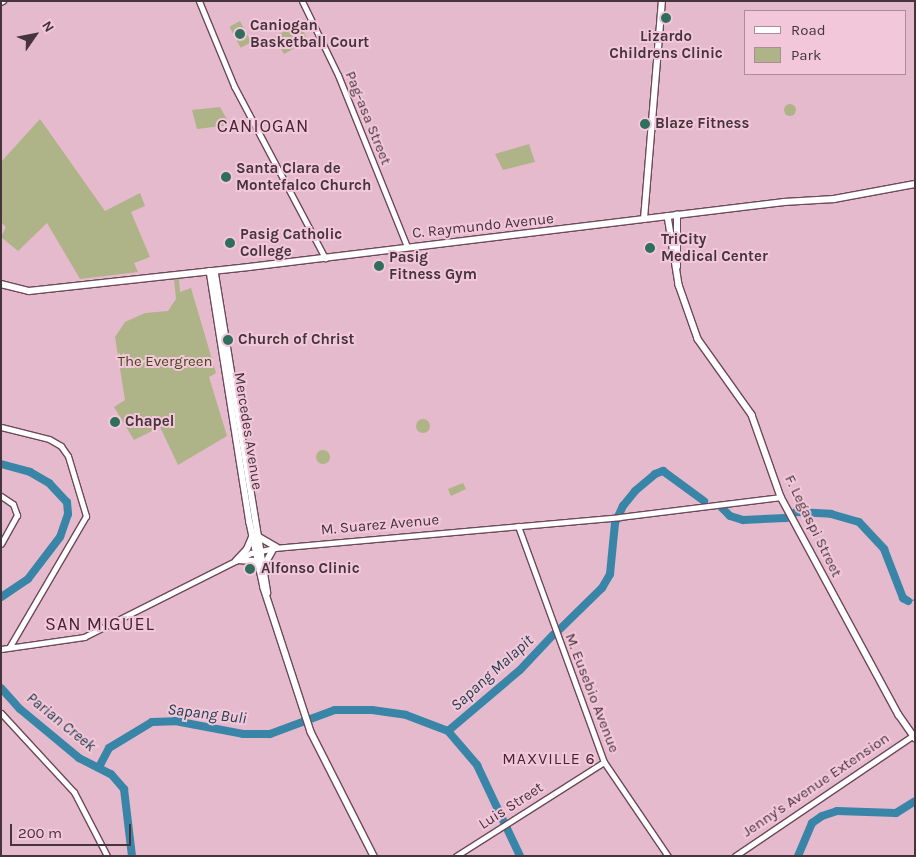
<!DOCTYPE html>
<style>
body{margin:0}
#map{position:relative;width:916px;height:857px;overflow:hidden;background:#e5bacc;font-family:Karla,sans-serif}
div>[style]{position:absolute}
.green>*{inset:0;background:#afb388;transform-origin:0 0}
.round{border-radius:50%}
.stream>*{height:1px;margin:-0.5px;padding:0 0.5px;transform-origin:0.5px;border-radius:0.5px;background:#3985a8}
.river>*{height:8px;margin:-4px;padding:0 4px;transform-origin:4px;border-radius:4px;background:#3985a8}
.roads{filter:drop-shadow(1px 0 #6d4959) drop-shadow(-1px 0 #6d4959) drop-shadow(0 1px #6d4959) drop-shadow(0 -1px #6d4959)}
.tertiary>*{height:5px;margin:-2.5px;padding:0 2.5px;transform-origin:2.5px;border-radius:2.5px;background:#fff}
.secondary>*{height:5.5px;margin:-2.75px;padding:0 2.75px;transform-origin:2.75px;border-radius:2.75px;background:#fff}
.dots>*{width:14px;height:14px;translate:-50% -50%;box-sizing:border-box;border:2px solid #f2c7d9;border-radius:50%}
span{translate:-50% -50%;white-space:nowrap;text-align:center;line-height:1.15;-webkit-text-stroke:4px #f2c7d9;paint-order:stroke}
.poi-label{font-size:15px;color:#45343b;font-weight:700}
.left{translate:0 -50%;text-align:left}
.street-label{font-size:15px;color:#45343b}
.park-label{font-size:15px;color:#454813}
.water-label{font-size:16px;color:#1b3d4d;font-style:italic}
.neighbourhood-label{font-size:16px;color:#442332;letter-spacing:1px}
.quarter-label{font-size:18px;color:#442332;letter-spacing:1px}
.frame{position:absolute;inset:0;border:2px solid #45343b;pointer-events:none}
.legend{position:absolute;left:744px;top:10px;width:162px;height:65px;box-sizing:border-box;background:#f2c7d9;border:1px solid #ad8c9a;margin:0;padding:6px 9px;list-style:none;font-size:15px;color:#45343b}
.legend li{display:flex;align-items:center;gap:10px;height:25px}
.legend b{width:25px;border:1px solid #ad8c9a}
.north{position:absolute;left:10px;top:10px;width:50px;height:50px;-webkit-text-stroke:4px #f2c7d9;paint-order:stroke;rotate:57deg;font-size:14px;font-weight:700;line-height:20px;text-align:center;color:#45343b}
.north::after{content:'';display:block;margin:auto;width:18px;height:22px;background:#45343b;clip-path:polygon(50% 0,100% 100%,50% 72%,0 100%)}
.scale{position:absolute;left:10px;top:824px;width:121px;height:22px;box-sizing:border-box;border:2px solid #45343b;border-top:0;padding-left:6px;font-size:15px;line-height:18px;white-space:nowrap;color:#45343b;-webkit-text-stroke:4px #f2c7d9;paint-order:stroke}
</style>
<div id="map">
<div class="green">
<div style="left:240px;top:21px;width:24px;height:12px;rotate:62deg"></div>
<div style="clip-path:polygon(299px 23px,306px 36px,303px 38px,305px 42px,284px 54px,274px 37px)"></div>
<div class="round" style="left:784px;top:104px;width:12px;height:12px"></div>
<div style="clip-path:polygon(220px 107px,230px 125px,197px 129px,192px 110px)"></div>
<div style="clip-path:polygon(40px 119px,105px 211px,140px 193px,145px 206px,131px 212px,150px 257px,134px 263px,138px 272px,80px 279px,47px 223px,18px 251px,1px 237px,6px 227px,1px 222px,1px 162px)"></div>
<div style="clip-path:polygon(529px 144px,535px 162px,503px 170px,495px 154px)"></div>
<div style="clip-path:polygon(174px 279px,179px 279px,180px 292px,191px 288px,216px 373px,209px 377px,227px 436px,178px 465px,160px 427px,134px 440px,114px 407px,125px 400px,115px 337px,125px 322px,145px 313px,168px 311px,176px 299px)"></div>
<div class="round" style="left:416px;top:419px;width:14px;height:14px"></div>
<div class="round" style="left:316px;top:450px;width:14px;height:14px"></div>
<div style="clip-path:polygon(463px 483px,466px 489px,451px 496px,448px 489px)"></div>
</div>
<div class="stream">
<div style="left:908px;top:601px;width:7px;rotate:-16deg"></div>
</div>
<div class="river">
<div style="left:1px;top:464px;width:30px;rotate:15deg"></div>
<div style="left:30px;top:472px;width:22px;rotate:30deg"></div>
<div style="left:49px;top:483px;width:26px;rotate:47deg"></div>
<div style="left:67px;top:502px;width:12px;rotate:85deg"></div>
<div style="left:68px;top:514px;width:24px;rotate:109deg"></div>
<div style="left:60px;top:537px;width:53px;rotate:127.3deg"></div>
<div style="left:28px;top:579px;width:32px;rotate:146deg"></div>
<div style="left:722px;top:508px;width:11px;rotate:45deg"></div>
<div style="left:730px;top:516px;width:14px;rotate:17deg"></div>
<div style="left:743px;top:520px;width:43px;rotate:-2.7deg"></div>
<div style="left:786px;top:518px;width:12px;rotate:-31deg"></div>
<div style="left:796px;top:512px;width:35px;rotate:3deg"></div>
<div style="left:831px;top:514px;width:29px;rotate:16deg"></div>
<div style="left:859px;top:522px;width:37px;rotate:47deg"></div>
<div style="left:884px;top:549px;width:53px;rotate:68.8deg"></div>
<div style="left:903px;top:598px;width:6px;rotate:31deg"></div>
<div style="left:557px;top:632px;width:63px;rotate:-44.4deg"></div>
<div style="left:602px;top:588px;width:16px;rotate:-60deg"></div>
<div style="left:610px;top:574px;width:51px;rotate:-84.4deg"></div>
<div style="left:615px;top:523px;width:19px;rotate:-65deg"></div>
<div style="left:623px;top:506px;width:19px;rotate:-51deg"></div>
<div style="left:635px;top:491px;width:26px;rotate:-40deg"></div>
<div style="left:655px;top:474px;width:9px;rotate:-21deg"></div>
<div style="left:663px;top:471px;width:51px;rotate:36.2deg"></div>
<div style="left:1px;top:688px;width:28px;rotate:48deg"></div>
<div style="left:20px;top:709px;width:77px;rotate:39.7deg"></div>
<div style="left:79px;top:758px;width:36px;rotate:27deg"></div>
<div style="left:111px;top:774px;width:20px;rotate:49deg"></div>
<div style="left:124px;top:789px;width:67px;rotate:83.2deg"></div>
<div style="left:448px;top:731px;width:94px;rotate:-40.3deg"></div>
<div style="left:520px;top:670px;width:48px;rotate:-46.7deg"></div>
<div style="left:99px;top:767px;width:21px;rotate:-62deg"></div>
<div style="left:109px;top:748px;width:50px;rotate:-31.2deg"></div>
<div style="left:152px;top:722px;width:23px;rotate:-2deg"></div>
<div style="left:175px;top:721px;width:69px;rotate:10.8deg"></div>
<div style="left:243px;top:734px;width:27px"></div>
<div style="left:270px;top:734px;width:69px;rotate:-20.3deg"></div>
<div style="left:335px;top:710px;width:37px"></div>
<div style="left:372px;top:710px;width:34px;rotate:8deg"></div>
<div style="left:406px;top:715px;width:45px;rotate:20.9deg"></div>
<div style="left:448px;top:731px;width:45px;rotate:49.5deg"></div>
<div style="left:477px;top:765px;width:101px;rotate:64.7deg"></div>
<div style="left:798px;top:856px;width:36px;rotate:-67deg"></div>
<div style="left:812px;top:823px;width:12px;rotate:-35deg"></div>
<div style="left:822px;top:816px;width:16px;rotate:-18deg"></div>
<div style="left:837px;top:811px;width:59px;rotate:1.9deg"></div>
<div style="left:896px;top:813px;width:22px;rotate:-32deg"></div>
</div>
<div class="roads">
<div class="tertiary">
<div style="left:199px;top:1px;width:92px;rotate:67.6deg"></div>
<div style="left:234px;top:86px;width:195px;rotate:62.1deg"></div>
<div style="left:302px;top:1px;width:82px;rotate:64.1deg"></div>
<div style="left:338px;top:75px;width:185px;rotate:68.1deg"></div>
<div style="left:1px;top:427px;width:49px;rotate:14deg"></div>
<div style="left:49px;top:439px;width:14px;rotate:30deg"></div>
<div style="left:61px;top:446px;width:12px;rotate:55deg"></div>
<div style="left:68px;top:456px;width:63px;rotate:73.3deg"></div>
<div style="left:86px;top:516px;width:151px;rotate:120.3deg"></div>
<div style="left:1px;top:496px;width:14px;rotate:34deg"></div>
<div style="left:13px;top:504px;width:12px;rotate:70deg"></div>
<div style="left:17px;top:515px;width:33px;rotate:119deg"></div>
<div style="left:518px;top:526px;width:251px;rotate:70deg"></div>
<div style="left:604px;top:762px;width:114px;rotate:55.8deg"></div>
<div style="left:1px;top:649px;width:84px;rotate:-8.2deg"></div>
<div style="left:84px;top:637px;width:187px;rotate:-26.7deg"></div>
<div style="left:251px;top:553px;width:24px;rotate:-12deg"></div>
<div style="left:274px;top:548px;width:347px;rotate:-5.1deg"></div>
<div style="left:620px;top:517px;width:162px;rotate:-7.1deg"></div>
<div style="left:1px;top:713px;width:108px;rotate:47.3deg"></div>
<div style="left:74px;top:792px;width:72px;rotate:62.7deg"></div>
<div style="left:456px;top:856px;width:175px;rotate:-32.4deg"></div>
<div style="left:735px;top:856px;width:217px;rotate:-34.1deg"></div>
</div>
<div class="secondary">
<div style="left:1px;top:2px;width:2px;rotate:-27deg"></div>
<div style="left:668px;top:216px;width:70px;rotate:80.9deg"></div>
<div style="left:679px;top:285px;width:57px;rotate:70.6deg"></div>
<div style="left:698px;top:339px;width:93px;rotate:54.6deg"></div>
<div style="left:752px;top:415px;width:87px;rotate:70.5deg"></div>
<div style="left:781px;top:497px;width:248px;rotate:61.6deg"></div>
<div style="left:899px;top:715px;width:28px;rotate:55deg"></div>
<div style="left:644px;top:219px;width:219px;rotate:-85.3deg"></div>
<div style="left:677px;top:267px;width:52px;rotate:-90deg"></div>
<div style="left:210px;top:271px;width:255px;rotate:81deg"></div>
<div style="left:250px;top:523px;width:66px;rotate:77.8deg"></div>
<div style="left:264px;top:588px;width:151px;rotate:71.9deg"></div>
<div style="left:311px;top:732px;width:139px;rotate:63.1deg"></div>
<div style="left:215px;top:271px;width:326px;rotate:80.7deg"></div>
<div style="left:1px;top:284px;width:29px;rotate:14deg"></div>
<div style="left:29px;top:291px;width:221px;rotate:-6.2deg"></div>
<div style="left:249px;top:267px;width:539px;rotate:-6.93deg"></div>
<div style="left:784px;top:202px;width:50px;rotate:-3.4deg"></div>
<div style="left:834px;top:199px;width:82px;rotate:-10.5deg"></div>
<div style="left:259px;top:537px;width:20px;rotate:30deg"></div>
<div style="left:238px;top:560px;width:15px;rotate:4deg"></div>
<div style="left:253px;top:561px;width:8px;rotate:40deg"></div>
<div style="left:236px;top:561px;width:16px;rotate:-47deg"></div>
<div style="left:247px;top:549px;width:13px;rotate:-67deg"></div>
<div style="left:265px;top:564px;width:18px;rotate:-61deg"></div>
</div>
</div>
<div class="dots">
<div style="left:666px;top:18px;background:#2e6e5b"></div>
<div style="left:240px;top:34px;background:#2e6e5b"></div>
<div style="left:645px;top:124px;background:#2e6e5b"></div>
<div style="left:226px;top:177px;background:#2e6e5b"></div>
<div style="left:230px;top:243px;background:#2e6e5b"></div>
<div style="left:650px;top:248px;background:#2e6e5b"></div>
<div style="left:379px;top:266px;background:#2e6e5b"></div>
<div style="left:228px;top:340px;background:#2e6e5b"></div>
<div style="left:115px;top:422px;background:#2e6e5b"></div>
<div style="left:250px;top:569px;background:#2e6e5b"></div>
</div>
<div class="poi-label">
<span class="left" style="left:250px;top:34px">Caniogan<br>Basketball Court</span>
<span style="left:666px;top:45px">Lizardo<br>Childrens Clinic</span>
<span class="left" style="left:655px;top:124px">Blaze Fitness</span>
<span class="left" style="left:236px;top:177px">Santa Clara de<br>Montefalco Church</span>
<span class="left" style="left:240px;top:243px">Pasig Catholic<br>College</span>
<span class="left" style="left:661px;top:248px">TriCity<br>Medical Center</span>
<span class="left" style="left:389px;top:266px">Pasig<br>Fitness Gym</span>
<span class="left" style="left:238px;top:340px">Church of Christ</span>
<span class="left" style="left:125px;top:422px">Chapel</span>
<span class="left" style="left:261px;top:569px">Alfonso Clinic</span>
</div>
<div class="street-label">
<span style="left:368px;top:118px;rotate:68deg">Pag-asa Street</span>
<span style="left:483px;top:226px;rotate:-6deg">C. Raymundo Avenue</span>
<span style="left:248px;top:431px;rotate:81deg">Mercedes Avenue</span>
<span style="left:380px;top:525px;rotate:-5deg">M. Suarez Avenue</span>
<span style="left:813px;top:526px;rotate:64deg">F. Legaspi Street</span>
<span style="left:592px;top:693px;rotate:69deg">M. Eusebio Avenue</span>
<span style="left:816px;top:785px;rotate:-34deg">Jenny's Avenue Extension</span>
<span style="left:511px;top:806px;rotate:-33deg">Luis Street</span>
</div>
<div class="park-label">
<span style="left:165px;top:362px">The Evergreen</span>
</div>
<div class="water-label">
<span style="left:492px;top:673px;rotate:-42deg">Sapang Malapit</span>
<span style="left:207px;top:714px;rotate:7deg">Sapang Buli</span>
<span style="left:61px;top:722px;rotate:39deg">Parian Creek</span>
</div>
<div class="neighbourhood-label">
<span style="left:549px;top:759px">MAXVILLE 6</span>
</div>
<div class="quarter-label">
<span style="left:263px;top:126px">CANIOGAN</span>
<span style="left:100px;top:624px">SAN MIGUEL</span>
</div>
<div class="frame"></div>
<ul class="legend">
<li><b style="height:6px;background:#fff"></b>Road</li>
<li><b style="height:14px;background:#afb388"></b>Park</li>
</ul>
<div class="north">N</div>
<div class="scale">200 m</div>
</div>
